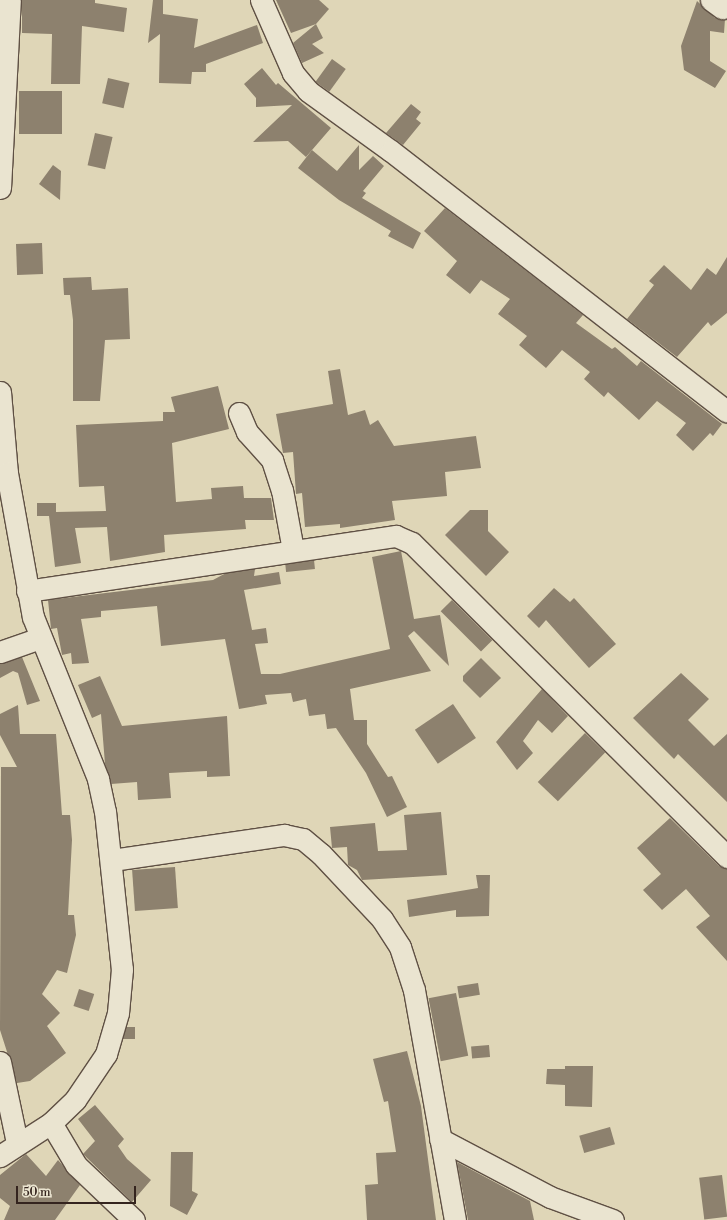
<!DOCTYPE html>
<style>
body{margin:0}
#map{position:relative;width:727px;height:1220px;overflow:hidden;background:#dfd6b7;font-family:"Libre Bodoni",serif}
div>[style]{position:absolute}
.building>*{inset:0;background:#8d816e;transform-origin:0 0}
.roads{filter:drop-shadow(1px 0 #5f5044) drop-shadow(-1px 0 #5f5044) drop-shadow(0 1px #5f5044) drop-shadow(0 -1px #5f5044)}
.minor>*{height:21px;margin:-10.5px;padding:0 10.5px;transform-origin:10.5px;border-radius:10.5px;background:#eae4d0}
span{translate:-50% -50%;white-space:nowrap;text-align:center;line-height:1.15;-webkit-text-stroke:3px #eae4d0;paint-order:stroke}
.scale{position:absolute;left:16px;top:1186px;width:120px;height:18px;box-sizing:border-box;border:2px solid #34241e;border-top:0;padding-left:5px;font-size:12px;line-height:14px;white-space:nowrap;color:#34241e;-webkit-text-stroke:3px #eae4d0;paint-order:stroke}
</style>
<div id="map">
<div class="building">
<div style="clip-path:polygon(22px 0,95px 0,95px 3px,127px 8px,124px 32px,82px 26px,80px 84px,51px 84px,52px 34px,22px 33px)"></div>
<div style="clip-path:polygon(153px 0,163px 0,163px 14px,198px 19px,194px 48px,257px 25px,263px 43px,206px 64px,206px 72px,192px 72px,191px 84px,159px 83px,160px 34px,148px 43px)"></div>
<div style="clip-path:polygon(276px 0,319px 0,329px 9px,316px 24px,291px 33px)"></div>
<div style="clip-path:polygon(697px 1px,715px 18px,725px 19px,724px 33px,710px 31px,710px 61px,726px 71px,715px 88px,684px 70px,681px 46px)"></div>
<div style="clip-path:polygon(316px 24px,323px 38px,312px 44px,324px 53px,302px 63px,293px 43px)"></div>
<div style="left:332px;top:59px;width:17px;height:28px;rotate:36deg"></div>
<div style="clip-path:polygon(262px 68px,276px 85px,278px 83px,331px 128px,306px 157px,288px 141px,253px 142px,292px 105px,256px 107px,256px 98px,244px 84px)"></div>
<div style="left:108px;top:78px;width:22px;height:26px;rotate:13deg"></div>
<div style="left:19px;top:91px;width:43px;height:43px"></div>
<div style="clip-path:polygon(411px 104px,421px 112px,416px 119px,421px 123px,403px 145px,386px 133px)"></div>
<div style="left:95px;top:133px;width:18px;height:33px;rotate:13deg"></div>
<div style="clip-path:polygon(359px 145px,359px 170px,373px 156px,384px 166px,363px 191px,366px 193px,362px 198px,421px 233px,413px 249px,388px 236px,391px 231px,339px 200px,298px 168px,312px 150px,337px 171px)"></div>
<div style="clip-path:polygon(53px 165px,61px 171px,60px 200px,39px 184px)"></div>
<div style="clip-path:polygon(445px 208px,583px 315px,576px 323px,612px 349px,615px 347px,637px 366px,641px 361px,722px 424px,713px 436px,710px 433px,693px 451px,676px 435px,686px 423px,657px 401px,639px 420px,608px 392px,604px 397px,584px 379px,590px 372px,562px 350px,546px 368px,519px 345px,527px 336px,498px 314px,510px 299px,481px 280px,470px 294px,446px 275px,457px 261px,424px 231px)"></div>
<div style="left:42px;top:243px;width:31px;height:26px;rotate:88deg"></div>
<div style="clip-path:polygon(727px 257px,727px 313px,711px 326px,708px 322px,677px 357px,627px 319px,654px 285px,649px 281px,664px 265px,691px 290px,707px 268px,716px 275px)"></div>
<div style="clip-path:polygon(91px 277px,92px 290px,128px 288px,130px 339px,105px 340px,100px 401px,73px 401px,73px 320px,70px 295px,64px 295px,63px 278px)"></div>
<div style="clip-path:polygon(340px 369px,348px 415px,365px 410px,370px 425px,378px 420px,394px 446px,476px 436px,481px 468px,445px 472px,447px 496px,392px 501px,395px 520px,340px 528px,340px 524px,305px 527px,302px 493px,296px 494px,293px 452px,283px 453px,276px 414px,333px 404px,328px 371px)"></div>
<div style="clip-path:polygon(218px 386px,229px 429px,172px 443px,176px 502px,212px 499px,211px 488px,243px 486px,244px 498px,271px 498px,274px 520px,245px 520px,246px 529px,164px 535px,165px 552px,110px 561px,107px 527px,75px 528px,81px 563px,55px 567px,49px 516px,37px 516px,37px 503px,56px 503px,56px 512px,106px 511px,104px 486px,79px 487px,76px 425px,163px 421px,163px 412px,175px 412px,171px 397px)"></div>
<div style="clip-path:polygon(470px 510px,488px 510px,488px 531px,509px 552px,486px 576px,445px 535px)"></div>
<div style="clip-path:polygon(401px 551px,414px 619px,440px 615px,449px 666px,414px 631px,408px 636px,431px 671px,350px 689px,354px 720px,367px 720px,367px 744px,388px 777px,392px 776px,407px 807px,387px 817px,366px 773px,336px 728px,327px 729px,325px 714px,309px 716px,306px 699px,293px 702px,291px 693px,265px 695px,267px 704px,239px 709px,225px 639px,161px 646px,157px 606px,101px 611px,101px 617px,81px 619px,89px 663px,72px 664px,71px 653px,62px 655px,57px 628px,51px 629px,48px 600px,213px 580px,226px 573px,255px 569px,254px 576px,279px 572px,281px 584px,244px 590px,252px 630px,266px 628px,268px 643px,255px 644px,261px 674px,280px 674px,390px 649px,372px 557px)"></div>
<div style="left:314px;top:560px;width:9px;height:29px;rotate:84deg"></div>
<div style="clip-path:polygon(554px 588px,570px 602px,574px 598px,616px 644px,589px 668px,546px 620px,539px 628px,527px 616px)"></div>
<div style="left:452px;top:600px;width:57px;height:16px;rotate:45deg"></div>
<div style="clip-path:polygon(22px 657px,40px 701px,27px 705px,18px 673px,13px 671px,0 678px,0 664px)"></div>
<div style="clip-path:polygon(481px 658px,501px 678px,480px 698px,463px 681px,463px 676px)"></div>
<div style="clip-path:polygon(681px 673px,709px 699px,688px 720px,714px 746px,727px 734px,727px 802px,678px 754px,674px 759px,633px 718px)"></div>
<div style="clip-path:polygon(100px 676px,122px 726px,227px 716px,230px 776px,207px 777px,207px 771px,169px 773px,171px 798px,138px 800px,137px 782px,111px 784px,105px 764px,101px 714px,92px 718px,78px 685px)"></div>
<div style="clip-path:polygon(542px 689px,568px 716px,552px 733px,538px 720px,523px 741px,533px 753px,517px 770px,496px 742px)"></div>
<div style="left:453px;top:704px;width:41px;height:46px;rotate:56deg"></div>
<div style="clip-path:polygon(18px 705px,20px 734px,56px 734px,62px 815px,70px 815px,72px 840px,68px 915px,74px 915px,76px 935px,67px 973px,57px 970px,42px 994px,60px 1013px,47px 1026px,66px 1053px,30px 1081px,17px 1083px,0 1030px,1px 767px,17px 767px,0 735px,0 714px)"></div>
<div style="left:585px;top:733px;width:28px;height:68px;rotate:44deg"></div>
<div style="clip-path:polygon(441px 812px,447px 875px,362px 880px,357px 870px,348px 865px,347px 847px,332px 848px,330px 827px,375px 823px,378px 851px,407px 850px,404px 815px)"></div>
<div style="clip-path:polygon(670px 818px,719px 866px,727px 869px,727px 961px,696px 927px,710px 916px,686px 889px,662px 910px,643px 890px,661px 874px,637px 848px)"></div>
<div style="left:175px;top:867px;width:41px;height:43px;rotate:86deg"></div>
<div style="clip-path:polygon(476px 875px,490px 875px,489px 916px,456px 917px,456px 910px,409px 917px,407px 900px,478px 888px)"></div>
<div style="left:478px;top:983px;width:12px;height:21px;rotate:81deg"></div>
<div style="left:79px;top:989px;width:16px;height:18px;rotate:18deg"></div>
<div style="left:456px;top:993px;width:64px;height:28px;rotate:79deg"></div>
<div style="clip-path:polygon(126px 1027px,135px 1027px,135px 1039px,123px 1039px)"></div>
<div style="left:489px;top:1045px;width:12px;height:18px;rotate:85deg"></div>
<div style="clip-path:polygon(407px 1051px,421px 1106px,436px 1220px,367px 1220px,365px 1185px,378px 1184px,376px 1153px,396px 1152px,388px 1101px,384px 1102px,373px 1059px)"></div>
<div style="clip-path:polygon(565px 1066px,593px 1066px,592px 1107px,565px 1106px,565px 1085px,546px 1084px,547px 1069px,565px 1069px)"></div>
<div style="clip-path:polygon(95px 1105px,124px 1139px,118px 1146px,127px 1159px,151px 1180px,132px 1202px,83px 1154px,95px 1141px,78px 1119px)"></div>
<div style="left:610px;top:1127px;width:18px;height:32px;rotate:74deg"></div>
<div style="clip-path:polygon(171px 1152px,193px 1152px,192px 1191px,198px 1194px,187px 1215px,170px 1206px)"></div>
<div style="clip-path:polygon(26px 1154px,46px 1176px,58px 1160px,80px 1185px,55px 1220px,4px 1220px,10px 1206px,0 1198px,0 1175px)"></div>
<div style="clip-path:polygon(457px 1162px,530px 1201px,534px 1220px,468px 1220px)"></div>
<div style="left:722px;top:1175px;width:42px;height:23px;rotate:83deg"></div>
</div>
<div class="roads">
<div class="minor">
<div style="left:261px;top:0;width:80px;rotate:66.3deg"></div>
<div style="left:293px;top:73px;width:23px;rotate:50deg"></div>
<div style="left:308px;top:91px;width:102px;rotate:35.9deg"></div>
<div style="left:391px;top:151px;width:425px;rotate:37.8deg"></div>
<div style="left:711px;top:0;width:14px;rotate:36deg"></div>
<div style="left:0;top:188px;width:188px;rotate:-87deg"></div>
<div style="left:0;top:392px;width:81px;rotate:85.1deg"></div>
<div style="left:7px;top:473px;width:146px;rotate:79.8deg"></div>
<div style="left:33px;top:617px;width:175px;rotate:68.1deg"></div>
<div style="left:98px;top:779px;width:33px;rotate:78deg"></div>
<div style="left:105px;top:811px;width:159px;rotate:83.9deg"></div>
<div style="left:122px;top:969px;width:44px;rotate:95.2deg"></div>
<div style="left:118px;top:1013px;width:43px;rotate:106.3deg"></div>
<div style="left:106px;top:1054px;width:55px;rotate:124deg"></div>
<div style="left:75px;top:1100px;width:33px;rotate:136deg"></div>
<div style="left:51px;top:1123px;width:61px;rotate:147.1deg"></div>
<div style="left:239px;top:413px;width:21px;rotate:67deg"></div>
<div style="left:247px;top:432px;width:38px;rotate:48deg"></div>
<div style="left:272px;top:460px;width:32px;rotate:72deg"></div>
<div style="left:282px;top:490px;width:61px;rotate:79.6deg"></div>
<div style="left:27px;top:591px;width:373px;rotate:-8.5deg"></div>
<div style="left:396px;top:536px;width:17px;rotate:24deg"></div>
<div style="left:412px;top:543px;width:445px;rotate:44.9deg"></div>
<div style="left:0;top:652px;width:42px;rotate:-19.3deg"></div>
<div style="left:112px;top:860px;width:174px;rotate:-8.3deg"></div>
<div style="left:284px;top:835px;width:19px;rotate:12deg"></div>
<div style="left:303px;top:839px;width:23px;rotate:40deg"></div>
<div style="left:321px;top:854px;width:89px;rotate:46.8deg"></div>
<div style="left:382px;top:919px;width:33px;rotate:57deg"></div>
<div style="left:400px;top:947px;width:45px;rotate:72deg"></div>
<div style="left:414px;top:990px;width:234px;rotate:79.9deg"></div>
<div style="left:0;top:1062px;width:83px;rotate:78.1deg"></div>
<div style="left:51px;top:1123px;width:49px;rotate:59.2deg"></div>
<div style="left:76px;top:1165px;width:80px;rotate:43.5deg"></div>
<div style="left:440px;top:1139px;width:124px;rotate:27.8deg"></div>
<div style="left:550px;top:1197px;width:67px;rotate:20.1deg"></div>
</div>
</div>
<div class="scale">50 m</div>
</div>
